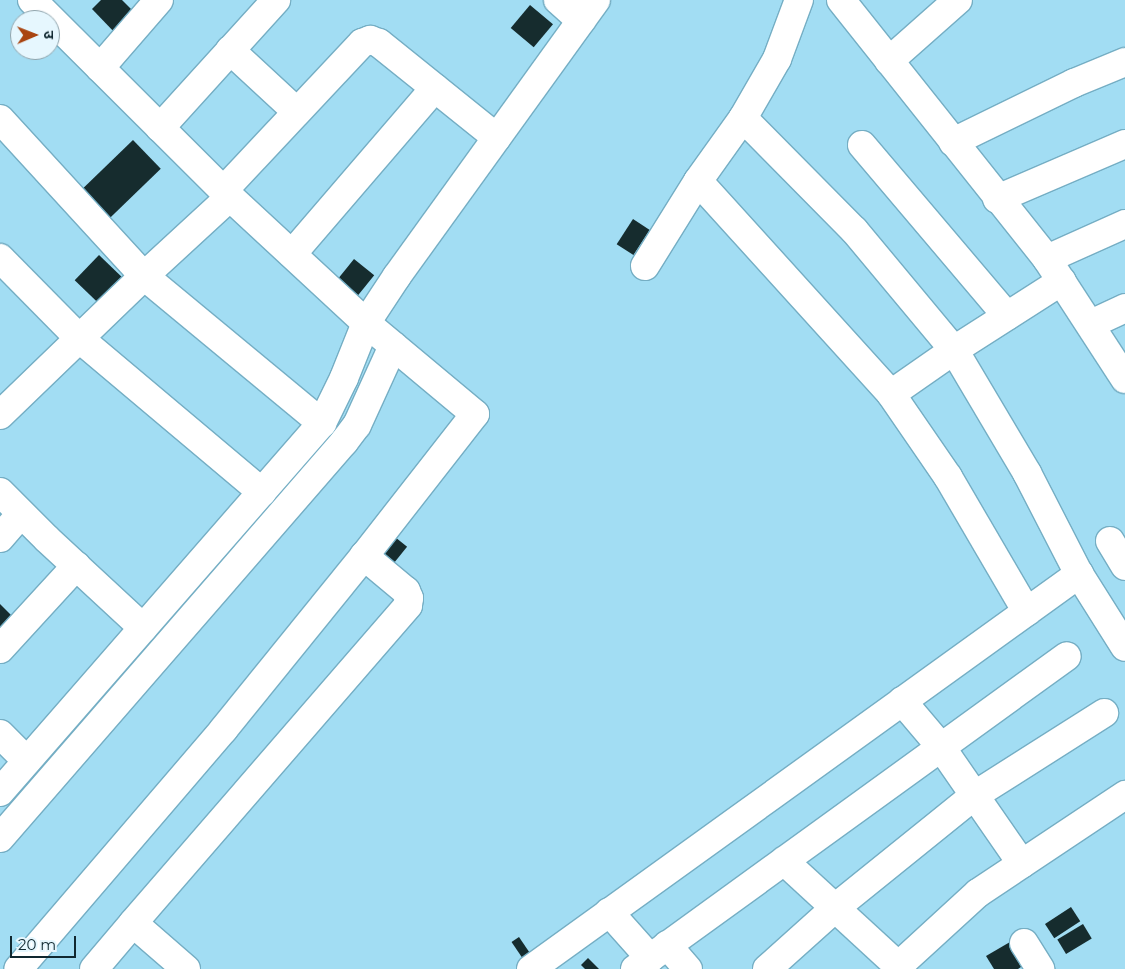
<!DOCTYPE html>
<meta charset="utf-8">
<style>
body{margin:0}
#map{position:relative;width:1125px;height:969px;overflow:hidden;background:#a2ddf3;font-family:Montserrat,"Noto Sans Devanagari",sans-serif}
div>[style]{position:absolute}
.building>*{inset:0;background:#162c2e;transform-origin:0 0}
.roads{filter:drop-shadow(1px 0 #75aec4) drop-shadow(-1px 0 #75aec4) drop-shadow(0 1px #75aec4) drop-shadow(0 -1px #75aec4)}
.minor>*{height:28px;margin:-14px;padding:0 14px;transform-origin:14px;border-radius:14px;background:#fff}
span{translate:-50% -50%;white-space:nowrap;text-align:center;line-height:1.15;-webkit-text-stroke:5px #e6f7fe;paint-order:stroke}
.north{position:absolute;left:10px;top:10px;width:50px;height:50px;box-sizing:border-box;background:#e6f7fe;border:1px solid #90a4ac;border-radius:50%;rotate:89deg;font-size:14px;font-weight:700;line-height:20px;text-align:center;color:#102830}
.north::after{content:'';display:block;margin:auto;width:18px;height:22px;background:#a94511;clip-path:polygon(50% 0,100% 100%,50% 72%,0 100%)}
.scale{position:absolute;left:10px;top:936px;width:66px;height:22px;box-sizing:border-box;border:2px solid #102830;border-top:0;padding-left:6px;font-size:15px;line-height:18px;white-space:nowrap;color:#102830;-webkit-text-stroke:4px #e6f7fe;paint-order:stroke}
</style>
<div id="map">
<div class="building">
<div style="clip-path:polygon(101px 0,122px 0,137px 15px,117px 35px,92px 9px)"></div>
<div style="left:530px;top:5px;width:30px;height:30px;rotate:40deg"></div>
<div style="left:133px;top:140px;width:40px;height:83px;rotate:46deg"></div>
<div style="left:633px;top:219px;width:20px;height:30px;rotate:33deg"></div>
<div style="left:99px;top:255px;width:35px;height:35px;rotate:44deg"></div>
<div style="left:354px;top:259px;width:26px;height:33px;rotate:39deg"></div>
<div style="left:390px;top:533px;width:22px;height:28px;rotate:39deg"></div>
<div style="clip-path:polygon(0 604px,15px 619px,4px 630px,0 626px)"></div>
<div style="left:1071px;top:907px;width:17px;height:31px;rotate:57deg"></div>
<div style="left:1083px;top:924px;width:17px;height:30px;rotate:59deg"></div>
<div style="left:519px;top:937px;width:23px;height:9px;rotate:56deg"></div>
<div style="clip-path:polygon(1010px 942px,1024px 965px,1018px 969px,994px 969px,986px 956px)"></div>
<div style="clip-path:polygon(588px 958px,599px 969px,585px 969px,581px 965px)"></div>
</div>
<div class="roads">
<div class="minor">
<div style="left:32px;top:0;width:279px;rotate:44.9deg"></div>
<div style="left:558px;top:0;width:31px;rotate:42deg"></div>
<div style="left:841px;top:0;width:331px;rotate:51.5deg"></div>
<div style="left:1047px;top:259px;width:143px;rotate:57deg"></div>
<div style="left:230px;top:50px;width:91px;rotate:42.8deg"></div>
<div style="left:889px;top:61px;width:92px;rotate:-41.5deg"></div>
<div style="left:100px;top:68px;width:90px;rotate:-49.1deg"></div>
<div style="left:743px;top:118px;width:158px;rotate:45.3deg"></div>
<div style="left:854px;top:230px;width:156px;rotate:50.2deg"></div>
<div style="left:954px;top:350px;width:143px;rotate:59.3deg"></div>
<div style="left:1027px;top:473px;width:114px;rotate:62.8deg"></div>
<div style="left:1079px;top:574px;width:86px;rotate:57.8deg"></div>
<div style="left:0;top:119px;width:213px;rotate:47.5deg"></div>
<div style="left:144px;top:276px;width:231px;rotate:39.6deg"></div>
<div style="left:160px;top:128px;width:173px;rotate:-47.8deg"></div>
<div style="left:953px;top:142px;width:135px;rotate:-26deg"></div>
<div style="left:1074px;top:83px;width:55px;rotate:-22.4deg"></div>
<div style="left:862px;top:145px;width:224px;rotate:49.7deg"></div>
<div style="left:698px;top:181px;width:287px;rotate:47.8deg"></div>
<div style="left:891px;top:394px;width:101px;rotate:55.5deg"></div>
<div style="left:948px;top:477px;width:156px;rotate:59.7deg"></div>
<div style="left:223px;top:191px;width:203px;rotate:-46.8deg"></div>
<div style="left:362px;top:43px;width:9px;rotate:-21deg"></div>
<div style="left:370px;top:40px;width:9px;rotate:18deg"></div>
<div style="left:379px;top:43px;width:151px;rotate:38.8deg"></div>
<div style="left:997px;top:199px;width:139px;rotate:-23.3deg"></div>
<div style="left:292px;top:254px;width:219px;rotate:-49.3deg"></div>
<div style="left:0;top:258px;width:114px;rotate:45.4deg"></div>
<div style="left:80px;top:339px;width:238px;rotate:40.1deg"></div>
<div style="left:1047px;top:259px;width:85px;rotate:-24.2deg"></div>
<div style="left:645px;top:266px;width:100px;rotate:-58.1deg"></div>
<div style="left:698px;top:181px;width:77px;rotate:-54.5deg"></div>
<div style="left:743px;top:118px;width:68px;rotate:-60deg"></div>
<div style="left:777px;top:59px;width:63px;rotate:-69.6deg"></div>
<div style="left:1091px;top:324px;width:38px;rotate:-25deg"></div>
<div style="left:891px;top:394px;width:77px;rotate:-34.9deg"></div>
<div style="left:954px;top:350px;width:128px;rotate:-32.6deg"></div>
<div style="left:0;top:415px;width:200px;rotate:-44deg"></div>
<div style="left:144px;top:276px;width:117px;rotate:-42.6deg"></div>
<div style="left:230px;top:197px;width:185px;rotate:42.8deg"></div>
<div style="left:366px;top:323px;width:142px;rotate:39.9deg"></div>
<div style="left:475px;top:414px;width:180px;rotate:128deg"></div>
<div style="left:364px;top:556px;width:223px;rotate:129deg"></div>
<div style="left:224px;top:729px;width:316px;rotate:130.6deg"></div>
<div style="left:0;top:492px;width:66px;rotate:45deg"></div>
<div style="left:47px;top:539px;width:131px;rotate:42.8deg"></div>
<div style="left:0;top:538px;width:32px;rotate:-49deg"></div>
<div style="left:1110px;top:541px;width:29px;rotate:59deg"></div>
<div style="left:0;top:649px;width:113px;rotate:-47.5deg"></div>
<div style="left:902px;top:701px;width:60px;rotate:49.7deg"></div>
<div style="left:941px;top:747px;width:142px;rotate:55.3deg"></div>
<div style="left:0;top:734px;width:38px;rotate:45deg"></div>
<div style="left:0;top:792px;width:490px;rotate:-48.9deg"></div>
<div style="left:322px;top:423px;width:50px;rotate:-63.9deg"></div>
<div style="left:344px;top:378px;width:59px;rotate:-68.2deg"></div>
<div style="left:366px;top:323px;width:56px;rotate:-56.6deg"></div>
<div style="left:397px;top:276px;width:340px;rotate:-54.2deg"></div>
<div style="left:0;top:838px;width:525px;rotate:-49.02deg"></div>
<div style="left:344px;top:442px;width:21px;rotate:-53deg"></div>
<div style="left:357px;top:425px;width:87px;rotate:-65.5deg"></div>
<div style="left:784px;top:861px;width:155px;rotate:42.6deg"></div>
<div style="left:609px;top:912px;width:62px;rotate:48.3deg"></div>
<div style="left:1024px;top:943px;width:31px;rotate:58deg"></div>
<div style="left:667px;top:945px;width:32px;rotate:49deg"></div>
<div style="left:94px;top:969px;width:60px;rotate:-49.7deg"></div>
<div style="left:186px;top:969px;width:70px;rotate:-139deg"></div>
<div style="left:133px;top:923px;width:420px;rotate:-49.1deg"></div>
<div style="left:408px;top:605px;width:7px;rotate:-82deg"></div>
<div style="left:409px;top:598px;width:8px;rotate:-113deg"></div>
<div style="left:406px;top:591px;width:55px;rotate:-140.2deg"></div>
<div style="left:531px;top:969px;width:676px;rotate:-35.78deg"></div>
<div style="left:635px;top:969px;width:533px;rotate:-35.92deg"></div>
<div style="left:767px;top:969px;width:91px;rotate:-41.9deg"></div>
<div style="left:835px;top:908px;width:180px;rotate:-38.9deg"></div>
<div style="left:975px;top:795px;width:153px;rotate:-32.4deg"></div>
<div style="left:895px;top:969px;width:113px;rotate:-42.5deg"></div>
<div style="left:978px;top:893px;width:177px;rotate:-33.7deg"></div>
</div>
</div>
<div class="north">उ</div>
<div class="scale">20 m</div>
</div>
